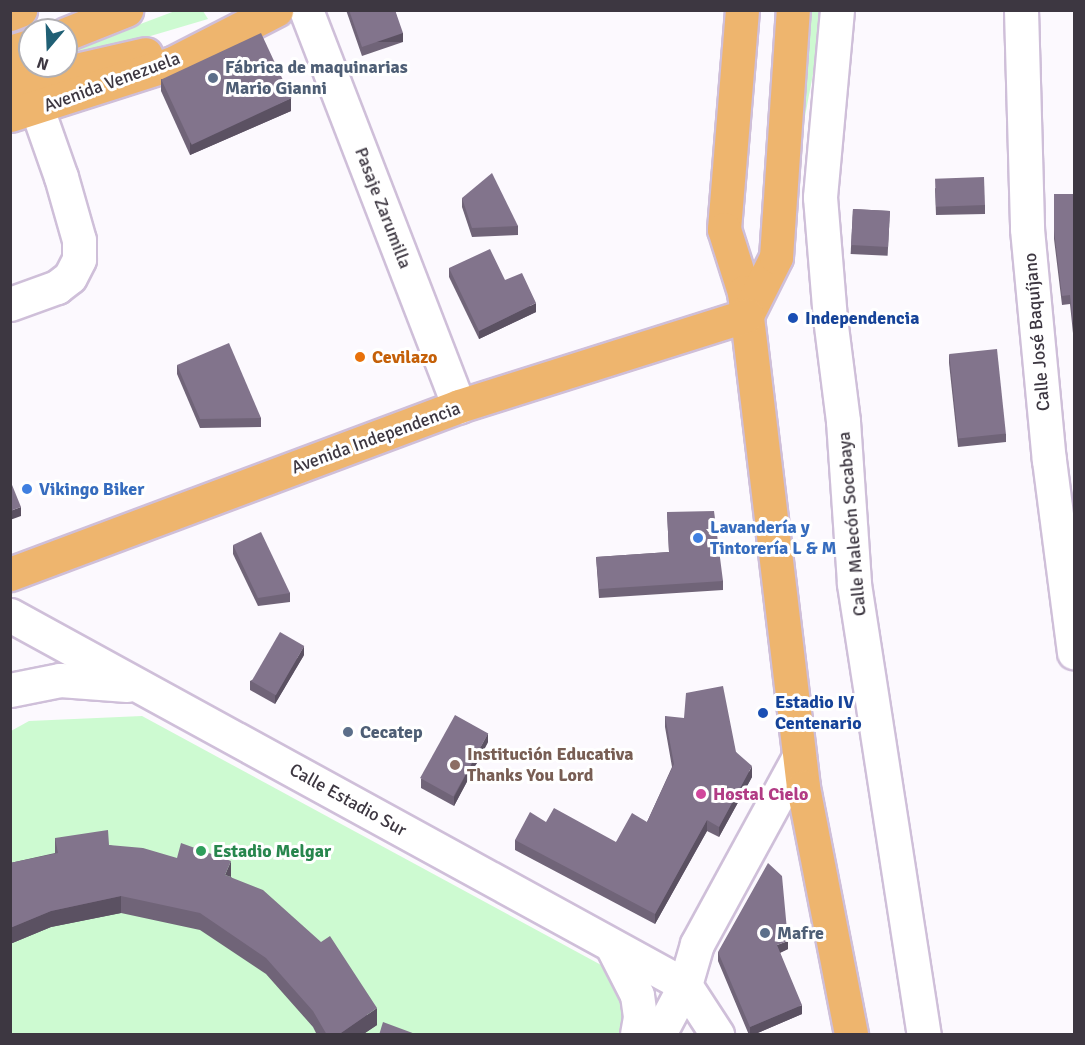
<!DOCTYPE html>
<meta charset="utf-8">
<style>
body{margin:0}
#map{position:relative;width:1085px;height:1045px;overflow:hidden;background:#fcf9fe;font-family:Signika,sans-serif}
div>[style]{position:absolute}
.green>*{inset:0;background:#cdfad1}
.roads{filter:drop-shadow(2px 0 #cfbfd9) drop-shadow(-2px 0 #cfbfd9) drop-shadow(0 2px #cfbfd9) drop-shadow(0 -2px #cfbfd9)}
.minor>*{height:33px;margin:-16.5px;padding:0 16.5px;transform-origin:16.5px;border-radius:16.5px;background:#fff}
.major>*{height:33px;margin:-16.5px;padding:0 16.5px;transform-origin:16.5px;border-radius:16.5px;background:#eeb56e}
.wall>*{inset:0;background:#706478;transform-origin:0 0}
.shaded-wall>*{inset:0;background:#5b5162;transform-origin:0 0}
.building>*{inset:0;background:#82748c;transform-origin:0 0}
.dots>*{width:16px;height:16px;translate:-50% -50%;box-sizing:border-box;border:3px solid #fff;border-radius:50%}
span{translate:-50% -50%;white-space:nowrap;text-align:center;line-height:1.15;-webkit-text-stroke:6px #fff;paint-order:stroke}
.service-label{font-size:18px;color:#4e5e75;font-weight:700}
.left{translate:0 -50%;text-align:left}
.street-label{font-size:18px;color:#3d3741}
.transit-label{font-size:18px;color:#164399;font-weight:700}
.food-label{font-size:18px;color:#c56008;font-weight:700}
.shop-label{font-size:18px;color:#366cbe;font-weight:700}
.education-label{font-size:18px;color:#785e54;font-weight:700}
.hotel-label{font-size:18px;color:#b23c85;font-weight:700}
.leisure-label{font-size:18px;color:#27864d;font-weight:700}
.frame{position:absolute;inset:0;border:12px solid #3d3741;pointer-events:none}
.north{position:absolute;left:18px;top:18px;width:60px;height:60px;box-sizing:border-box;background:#fff;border:2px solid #b1afb3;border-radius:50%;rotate:199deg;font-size:16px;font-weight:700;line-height:24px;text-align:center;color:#3d3741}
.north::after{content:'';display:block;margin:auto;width:21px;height:27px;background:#206075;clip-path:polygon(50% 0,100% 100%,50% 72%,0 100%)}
</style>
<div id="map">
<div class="green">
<div style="clip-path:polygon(175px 11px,203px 11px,208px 19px,66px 61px,66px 52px)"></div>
<div style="clip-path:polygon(804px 11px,825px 11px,798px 153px)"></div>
<div style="clip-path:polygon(142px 716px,614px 972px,631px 1001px,624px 1034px,11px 1034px,11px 731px,29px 721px)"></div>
</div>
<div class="roads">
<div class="minor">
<div style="left:306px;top:10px;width:425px;rotate:68.9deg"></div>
<div style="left:837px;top:10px;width:188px;rotate:95.2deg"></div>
<div style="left:820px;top:197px;width:121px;rotate:85.3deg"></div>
<div style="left:830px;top:318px;width:104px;rotate:82.8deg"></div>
<div style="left:843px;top:421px;width:163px;rotate:86.1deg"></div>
<div style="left:854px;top:584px;width:455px;rotate:81.2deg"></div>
<div style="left:1021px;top:10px;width:219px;rotate:88.4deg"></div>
<div style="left:1027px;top:229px;width:232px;rotate:84.6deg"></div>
<div style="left:1049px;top:460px;width:194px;rotate:82.6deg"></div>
<div style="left:10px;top:304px;width:50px;rotate:-19.9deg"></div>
<div style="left:57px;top:287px;width:16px;rotate:-38deg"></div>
<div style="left:70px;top:277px;width:20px;rotate:-63deg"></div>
<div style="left:79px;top:259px;width:19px;rotate:-90deg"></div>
<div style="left:79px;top:240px;width:66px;rotate:-105.9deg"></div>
<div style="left:61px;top:177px;width:72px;rotate:-109.4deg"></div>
<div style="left:10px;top:615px;width:770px;rotate:28.73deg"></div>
<div style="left:685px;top:985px;width:59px;rotate:56.9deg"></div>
<div style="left:10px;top:690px;width:51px;rotate:-11.3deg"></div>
<div style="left:60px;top:680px;width:67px;rotate:4.3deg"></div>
<div style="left:612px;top:946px;width:55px;rotate:63deg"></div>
<div style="left:637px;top:995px;width:22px;rotate:82deg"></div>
<div style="left:640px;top:1017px;width:17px;rotate:100deg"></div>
<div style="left:659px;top:1034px;width:55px;rotate:-62deg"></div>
<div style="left:685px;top:985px;width:43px;rotate:-73.7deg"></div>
<div style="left:697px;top:944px;width:213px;rotate:-61.4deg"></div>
</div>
<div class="major">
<div style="left:742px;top:10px;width:220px;rotate:94.7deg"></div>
<div style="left:724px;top:229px;width:66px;rotate:72.4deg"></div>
<div style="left:744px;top:292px;width:499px;rotate:83.2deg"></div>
<div style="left:803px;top:787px;width:252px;rotate:79deg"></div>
<div style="left:10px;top:14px;width:11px;rotate:-22deg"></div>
<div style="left:66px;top:34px;width:65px;rotate:-21.8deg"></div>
<div style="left:10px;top:52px;width:21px;rotate:-17deg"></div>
<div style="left:10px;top:85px;width:139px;rotate:-12.8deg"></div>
<div style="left:10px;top:115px;width:171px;rotate:-17.7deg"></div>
<div style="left:173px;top:63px;width:116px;rotate:-27.2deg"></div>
<div style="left:747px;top:315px;width:65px;rotate:-63.4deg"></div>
<div style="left:776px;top:257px;width:248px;rotate:-86.1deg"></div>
<div style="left:10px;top:574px;width:479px;rotate:-20.5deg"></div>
<div style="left:459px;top:406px;width:302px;rotate:-17.5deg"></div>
</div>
</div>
<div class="wall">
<div style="clip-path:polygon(346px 10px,395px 10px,403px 42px,362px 56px)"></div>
<div style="clip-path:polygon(161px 79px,291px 111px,190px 155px,161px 91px)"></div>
<div style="clip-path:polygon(935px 188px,985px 205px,985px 214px,936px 215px)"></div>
<div style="clip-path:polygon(1054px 194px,1074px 194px,1074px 343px,1070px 304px,1062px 305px,1054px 239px)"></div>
<div style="clip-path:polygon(462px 198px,518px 226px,518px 235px,472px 237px,462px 207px)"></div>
<div style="left:853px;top:209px;width:37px;height:45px;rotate:3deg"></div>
<div style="clip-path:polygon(449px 268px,505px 280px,536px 312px,479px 339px,449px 277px)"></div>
<div style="clip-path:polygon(949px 354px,1006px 434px,1006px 442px,958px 447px,949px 363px)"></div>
<div style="clip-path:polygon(177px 365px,261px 418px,261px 427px,200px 428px,177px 374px)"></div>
<div style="clip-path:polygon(667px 512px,723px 581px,723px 590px,599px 598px,596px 557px,669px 552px)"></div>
<div style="clip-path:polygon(233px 545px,290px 593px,290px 602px,258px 606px,233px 554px)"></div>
<div style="clip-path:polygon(304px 655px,275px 704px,250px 690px,250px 681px)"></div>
<div style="clip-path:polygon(665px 716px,736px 752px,752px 777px,719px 837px,707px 831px,655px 924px,515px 850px,515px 840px,616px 842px,647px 822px,672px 767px,665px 727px)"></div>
<div style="clip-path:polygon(488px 742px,454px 806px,421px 788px,421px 779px)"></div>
<div style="clip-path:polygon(55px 838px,109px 845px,231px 877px,377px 1025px,362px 1035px,317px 1035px,313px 1027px,266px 974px,200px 930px,121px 913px,51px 927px,10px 944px,10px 863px,55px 853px)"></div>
<div style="clip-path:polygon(788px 949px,780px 953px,802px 1014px,753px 1035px,749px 1035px,718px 961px,718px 952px)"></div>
</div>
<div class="shaded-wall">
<div style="left:403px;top:33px;width:9px;height:43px;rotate:90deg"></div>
<div style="clip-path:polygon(291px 98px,291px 111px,190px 155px,190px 143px)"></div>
<div style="clip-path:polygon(536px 303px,536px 312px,479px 339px,479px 331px)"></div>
<div style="clip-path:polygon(21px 507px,21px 516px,10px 520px,10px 511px)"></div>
<div style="clip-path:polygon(304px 646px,304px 655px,275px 704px,275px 696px)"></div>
<div style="clip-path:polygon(488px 733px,488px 742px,454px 806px,454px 797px)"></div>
<div style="clip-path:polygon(752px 766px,752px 777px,719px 837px,719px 827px)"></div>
<div style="clip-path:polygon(707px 820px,707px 831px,655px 924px,655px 914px)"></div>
<div style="clip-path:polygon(231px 861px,231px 877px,225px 875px)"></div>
<div style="clip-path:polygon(121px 896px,121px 913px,51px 927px,10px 944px,10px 928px,51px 911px)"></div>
<div style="clip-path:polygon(788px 941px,788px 949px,777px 954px,777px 945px)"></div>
<div style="clip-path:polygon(802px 1005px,802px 1014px,753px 1035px,750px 1035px,750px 1027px)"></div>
<div style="clip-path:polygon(377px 1008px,377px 1025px,362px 1035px,338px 1035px)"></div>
</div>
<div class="building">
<div style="clip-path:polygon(349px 10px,395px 10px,403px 33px,362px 47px)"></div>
<div style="left:261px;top:33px;width:72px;height:110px;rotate:65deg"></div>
<div style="clip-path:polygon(492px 173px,518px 226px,472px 228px,462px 198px)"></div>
<div style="left:984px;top:177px;width:28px;height:49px;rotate:88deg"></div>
<div style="clip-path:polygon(1054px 194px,1074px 194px,1074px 334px,1070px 295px,1062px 296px,1054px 230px)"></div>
<div style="left:853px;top:209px;width:37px;height:36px;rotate:3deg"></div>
<div style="clip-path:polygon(490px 249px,505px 280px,522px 273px,536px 303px,479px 331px,449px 268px)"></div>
<div style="clip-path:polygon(229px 343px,261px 418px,200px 419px,177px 365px)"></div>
<div style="left:997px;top:349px;width:85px;height:48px;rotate:84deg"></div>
<div style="clip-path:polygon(10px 480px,21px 507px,10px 511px)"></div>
<div style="clip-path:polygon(714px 511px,723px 581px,599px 589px,596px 557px,669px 552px,667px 512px)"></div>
<div style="clip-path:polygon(261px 532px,290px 593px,258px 598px,233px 545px)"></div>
<div style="left:280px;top:632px;width:28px;height:57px;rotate:30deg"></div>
<div style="clip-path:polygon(723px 686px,736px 752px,752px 766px,719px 827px,707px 820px,655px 914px,515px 840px,530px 812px,546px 822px,554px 808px,616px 842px,632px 813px,647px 822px,674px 764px,665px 716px,684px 718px,686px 693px)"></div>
<div style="left:455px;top:715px;width:38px;height:72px;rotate:29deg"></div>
<div style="clip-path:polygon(108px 830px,109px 845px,143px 848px,177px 858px,181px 843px,231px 861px,225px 875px,263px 890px,321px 942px,330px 936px,377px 1008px,338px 1035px,327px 1035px,313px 1011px,266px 958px,200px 913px,121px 896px,51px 911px,10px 928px,10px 863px,58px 853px,55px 838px)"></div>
<div style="clip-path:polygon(768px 863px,782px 876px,788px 941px,777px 945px,802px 1005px,750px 1027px,718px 952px)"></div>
<div style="clip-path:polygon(383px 1022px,418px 1035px,379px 1035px)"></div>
</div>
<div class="dots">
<div style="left:213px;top:78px;background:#5c6f8a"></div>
<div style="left:793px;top:318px;background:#1a4fb4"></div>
<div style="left:360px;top:357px;background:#e8710a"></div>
<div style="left:27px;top:489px;background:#3f7fe0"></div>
<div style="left:698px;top:538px;background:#3f7fe0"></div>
<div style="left:763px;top:713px;background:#1a4fb4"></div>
<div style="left:348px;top:732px;background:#5c6f8a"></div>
<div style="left:455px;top:765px;background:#8d6e63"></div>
<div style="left:701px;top:794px;background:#d1479c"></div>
<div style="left:201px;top:851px;background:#2e9e5b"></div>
<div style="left:765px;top:933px;background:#5c6f8a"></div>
</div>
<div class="service-label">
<span class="left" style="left:225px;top:78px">Fábrica de maquinarias<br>Mario Gianni</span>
<span class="left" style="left:360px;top:732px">Cecatep</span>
<span class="left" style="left:777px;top:933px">Mafre</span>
</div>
<div class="street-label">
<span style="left:112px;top:82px;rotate:-20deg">Avenida Venezuela</span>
<span style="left:383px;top:208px;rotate:69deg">Pasaje Zarumilla</span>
<span style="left:1037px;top:332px;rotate:-95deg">Calle José Baquíjano</span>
<span style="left:376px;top:438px;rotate:-20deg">Avenida Independencia</span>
<span style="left:852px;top:524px;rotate:-95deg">Calle Malecón Socabaya</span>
<span style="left:348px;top:800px;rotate:29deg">Calle Estadio Sur</span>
</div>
<div class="transit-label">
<span class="left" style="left:805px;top:318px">Independencia</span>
<span class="left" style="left:775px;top:713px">Estadio IV<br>Centenario</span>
</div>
<div class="food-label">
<span class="left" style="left:372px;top:357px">Cevilazo</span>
</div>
<div class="shop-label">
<span class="left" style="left:39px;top:489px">Vikingo Biker</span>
<span class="left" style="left:710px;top:538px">Lavandería y<br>Tintorería L &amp; M</span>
</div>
<div class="education-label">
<span class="left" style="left:467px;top:765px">Institución Educativa<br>Thanks You Lord</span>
</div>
<div class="hotel-label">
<span class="left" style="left:713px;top:794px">Hostal Cielo</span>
</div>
<div class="leisure-label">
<span class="left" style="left:213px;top:851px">Estadio Melgar</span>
</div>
<div class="frame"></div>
<div class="north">N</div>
</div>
